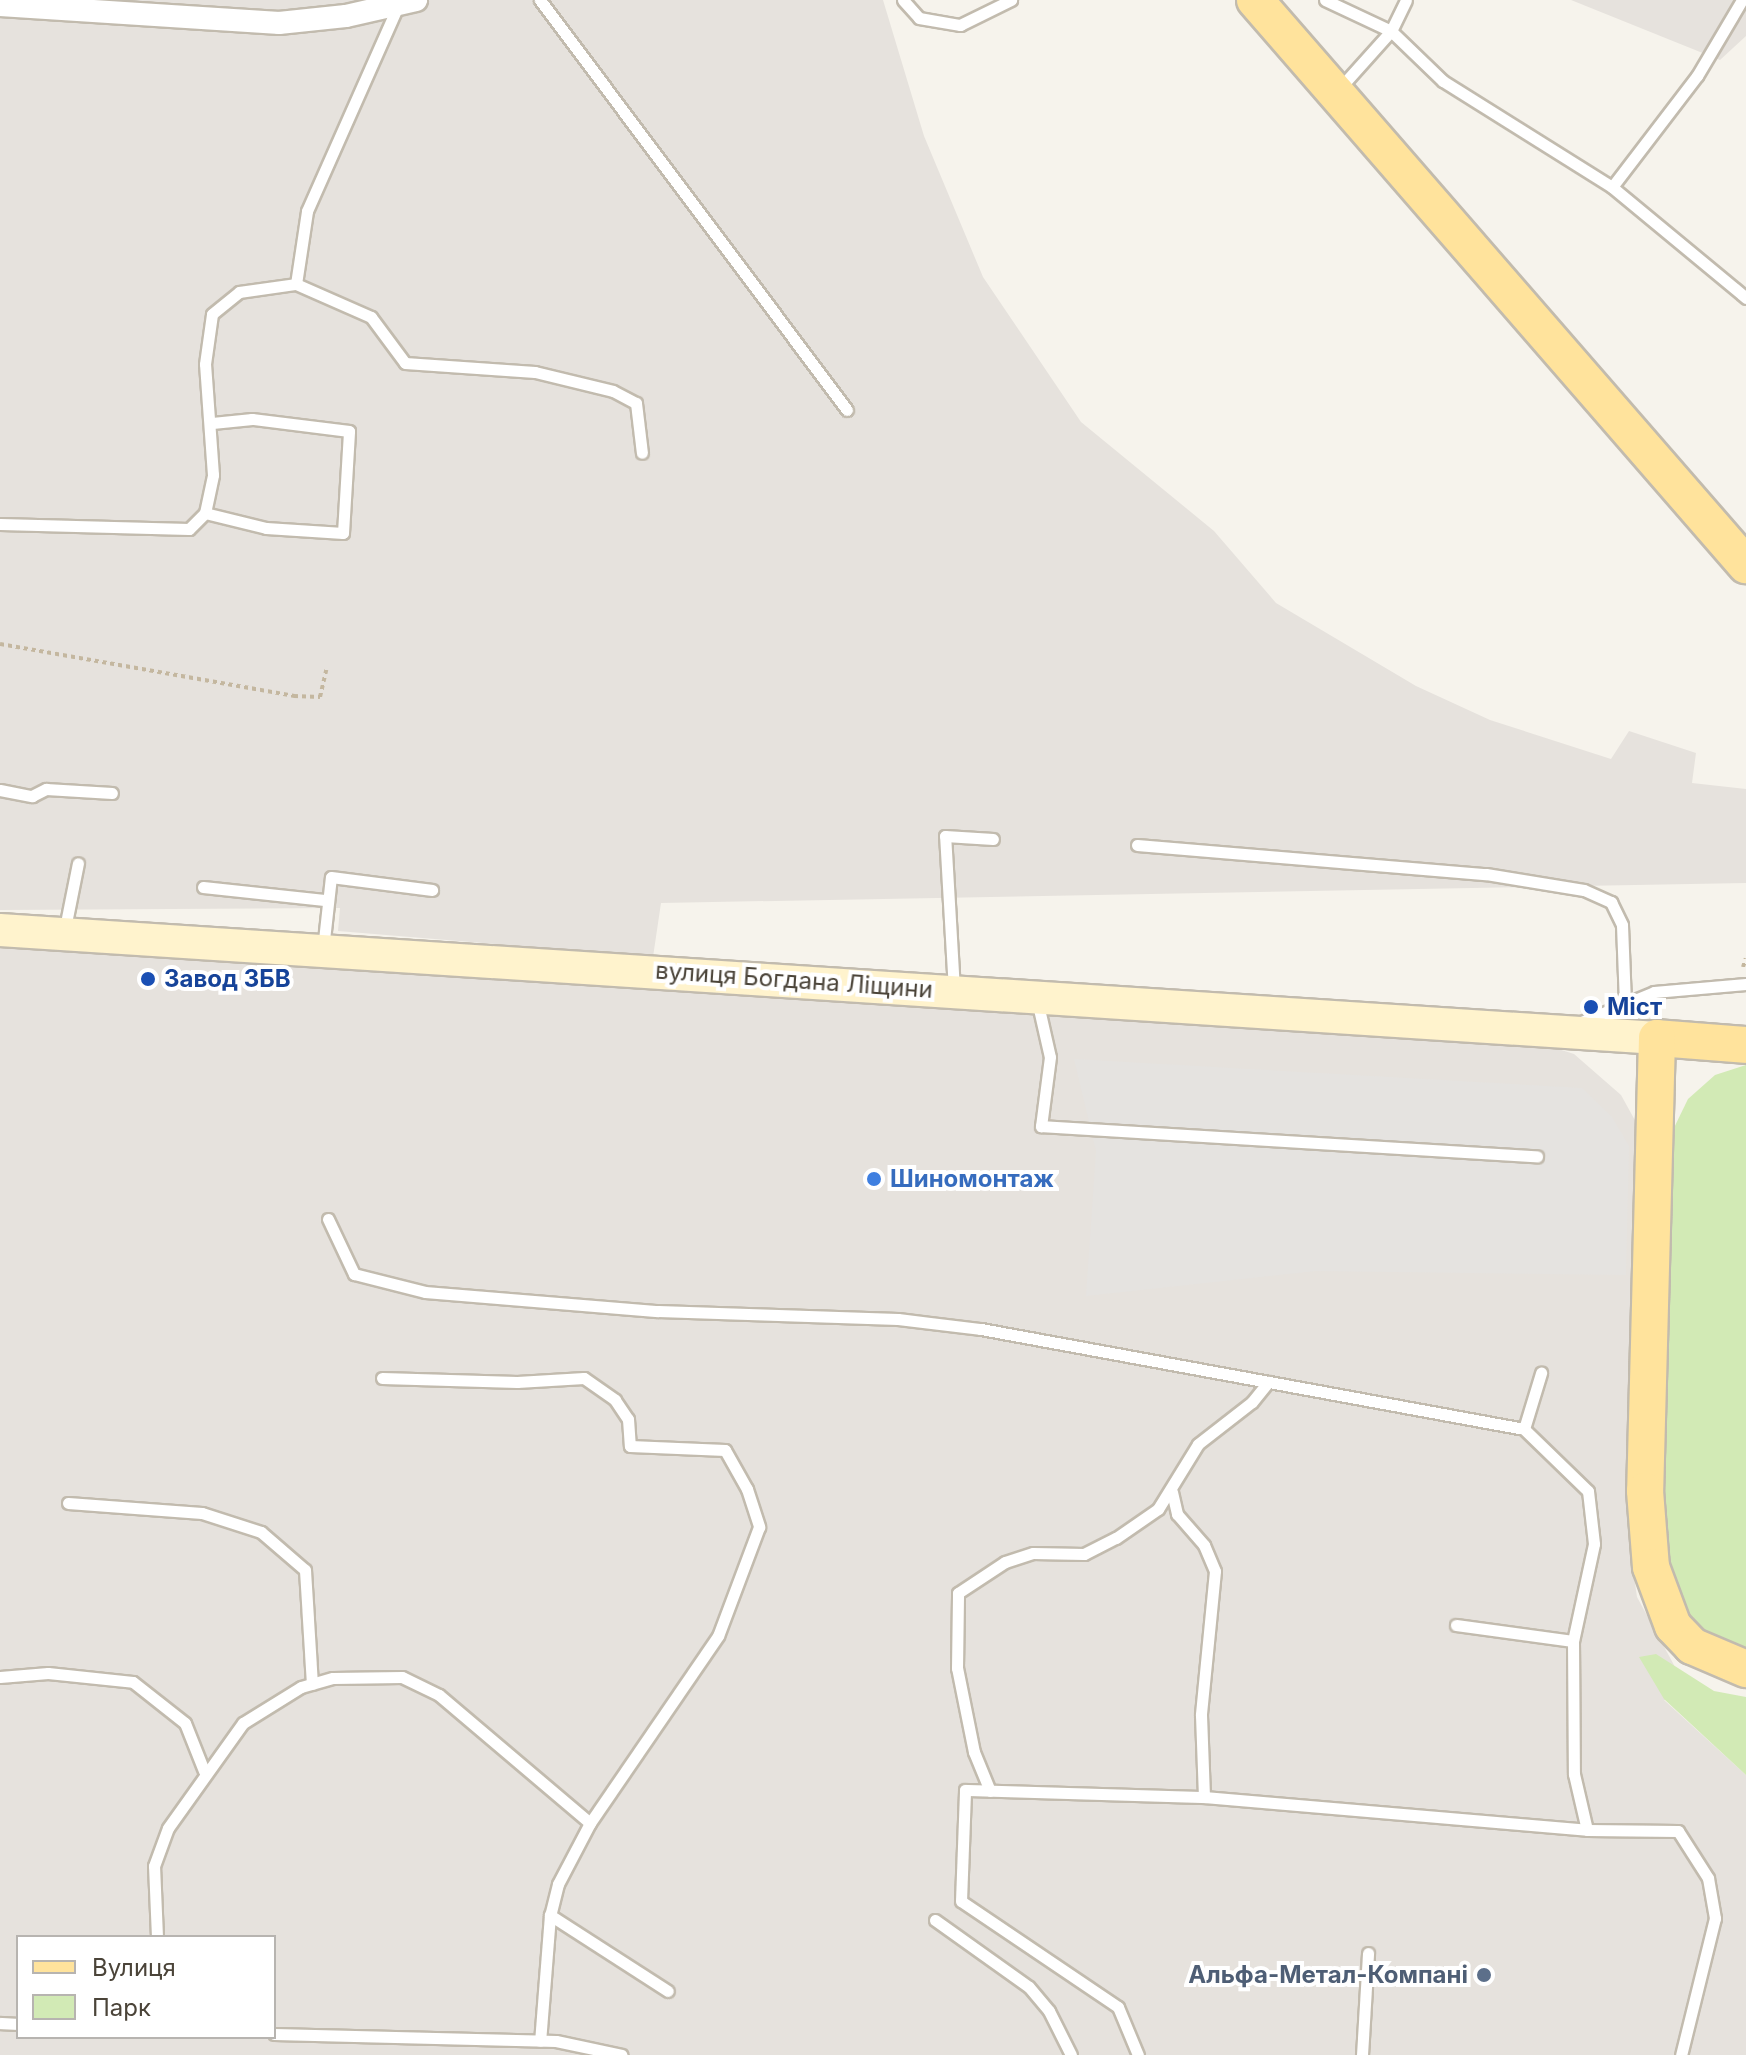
<!DOCTYPE html>
<meta charset="utf-8">
<style>
body{margin:0}
#map{position:relative;width:1746px;height:2055px;overflow:hidden;background:#f6f3ec;font-family:Inter,sans-serif}
div>[style]{position:absolute}
.industrial>*{inset:0;background:#e6e2dd}
.green>*{inset:0;background:#d2eab5}
.parking>*{inset:0;background:#e5e3e0}
.path>*{height:4px;margin-top:-2px;transform-origin:0;background:repeating-linear-gradient(90deg,#c4b79f 0 4px,transparent 0 8px)}
.roads{filter:drop-shadow(2px 0 #c2bbae) drop-shadow(-2px 0 #c2bbae) drop-shadow(0 2px #c2bbae) drop-shadow(0 -2px #c2bbae)}
.lane>*{height:11px;margin:-5.5px;padding:0 5.5px;transform-origin:5.5px;border-radius:5.5px;background:#fff}
.street>*{height:22px;margin:-11px;padding:0 11px;transform-origin:11px;border-radius:11px;background:#fff}
.secondary>*{height:32px;margin:-16px;padding:0 16px;transform-origin:16px;border-radius:16px;background:#fff3cd}
.primary>*{height:36px;margin:-18px;padding:0 18px;transform-origin:18px;border-radius:18px;background:#ffe39c}
.dots>*{width:22px;height:22px;translate:-50% -50%;box-sizing:border-box;border:4px solid #fff;border-radius:50%}
span{translate:-50% -50%;white-space:nowrap;text-align:center;line-height:1.15;-webkit-text-stroke:8px #fff;paint-order:stroke}
.transit-label{font-size:24px;color:#164399;font-weight:700}
.left{translate:0 -50%;text-align:left}
.street-label{font-size:24px;color:#4b4439}
.shop-label{font-size:24px;color:#366cbe;font-weight:700}
.service-label{font-size:24px;color:#4e5e75;font-weight:700}
.right{translate:-100% -50%;text-align:right}
.legend{position:absolute;left:16px;top:1935px;width:260px;height:104px;box-sizing:border-box;background:#fff;border:2px solid #b7b4b0;margin:0;padding:10px 14px;list-style:none;font-size:24px;color:#4b4439}
.legend li{display:flex;align-items:center;gap:16px;height:40px}
.legend b{width:40px;border:2px solid #b7b4b0}
</style>
<div id="map">
<div class="industrial">
<div style="clip-path:polygon(0 0,883px 0,924px 136px,983px 277px,1081px 422px,1214px 531px,1276px 603px,1416px 686px,1490px 720px,1611px 759px,1629px 731px,1696px 753px,1692px 783px,1746px 789px,1746px 883px,661px 903px,653px 957px,338px 931px,340px 908px,0 910px)"></div>
<div style="clip-path:polygon(1571px 0,1746px 0,1746px 36px,1720px 60px)"></div>
<div style="clip-path:polygon(evenodd,0 947px,701px 988px,1552px 1047px,1574px 1054px,1621px 1095px,1637px 1124px,1631px 1555px,1637px 1597px,1674px 1665px,1684px 1698px,1664px 1700px,1746px 1775px,1746px 2055px,0 2055px,0 947px,18px 1937px,274px 1937px,274px 2037px,18px 2037px,18px 1937px)"></div>
</div>
<div class="green">
<div style="clip-path:polygon(1746px 1065px,1746px 1653px,1708px 1647px,1659px 1580px,1670px 1136px,1688px 1099px,1715px 1075px)"></div>
<div style="clip-path:polygon(1656px 1654px,1714px 1691px,1746px 1697px,1746px 1775px,1664px 1699px,1639px 1657px)"></div>
</div>
<div class="parking">
<div style="clip-path:polygon(1074px 1059px,1582px 1088px,1612px 1117px,1629px 1146px,1626px 1275px,1316px 1271px,1086px 1296px,1096px 1151px)"></div>
</div>
<div class="path">
<div style="left:0;top:644px;width:299px;rotate:10deg"></div>
<div style="left:294px;top:696px;width:26px;rotate:2deg"></div>
<div style="left:320px;top:697px;width:28px;rotate:-77deg"></div>
<div style="left:1743px;top:967px;width:9px;rotate:-72deg"></div>
</div>
<div class="roads">
<div class="lane">
<div style="left:540px;top:0;width:512px;rotate:53.17deg"></div>
<div style="left:903px;top:0;width:24px;rotate:48deg"></div>
<div style="left:919px;top:18px;width:42px;rotate:9.7deg"></div>
<div style="left:960px;top:25px;width:57px;rotate:-26.1deg"></div>
<div style="left:1325px;top:0;width:73px;rotate:25.2deg"></div>
<div style="left:1391px;top:31px;width:72px;rotate:43.9deg"></div>
<div style="left:1443px;top:81px;width:199px;rotate:32.1deg"></div>
<div style="left:1612px;top:187px;width:174px;rotate:39.6deg"></div>
<div style="left:1339px;top:89px;width:78px;rotate:-48.1deg"></div>
<div style="left:1391px;top:31px;width:34px;rotate:-64deg"></div>
<div style="left:1612px;top:187px;width:140px;rotate:-52.6deg"></div>
<div style="left:1697px;top:76px;width:88px;rotate:-59.4deg"></div>
<div style="left:296px;top:284px;width:82px;rotate:23.7deg"></div>
<div style="left:371px;top:317px;width:57px;rotate:53.5deg"></div>
<div style="left:405px;top:363px;width:130px;rotate:4deg"></div>
<div style="left:535px;top:372px;width:80px;rotate:13.7deg"></div>
<div style="left:613px;top:391px;width:26px;rotate:28deg"></div>
<div style="left:636px;top:403px;width:50px;rotate:83.2deg"></div>
<div style="left:205px;top:513px;width:63px;rotate:13.8deg"></div>
<div style="left:266px;top:528px;width:77px;rotate:3.7deg"></div>
<div style="left:343px;top:533px;width:102px;rotate:-86.6deg"></div>
<div style="left:349px;top:431px;width:98px;rotate:-172.9deg"></div>
<div style="left:252px;top:419px;width:40px;rotate:174.3deg"></div>
<div style="left:0;top:524px;width:189px;rotate:1.5deg"></div>
<div style="left:189px;top:529px;width:23px;rotate:-45deg"></div>
<div style="left:205px;top:513px;width:39px;rotate:-78deg"></div>
<div style="left:213px;top:475px;width:111px;rotate:-94.1deg"></div>
<div style="left:205px;top:364px;width:50px;rotate:-82deg"></div>
<div style="left:212px;top:314px;width:35px;rotate:-39deg"></div>
<div style="left:239px;top:292px;width:58px;rotate:-8deg"></div>
<div style="left:296px;top:284px;width:74px;rotate:-81.4deg"></div>
<div style="left:307px;top:211px;width:224px;rotate:-66.1deg"></div>
<div style="left:0;top:790px;width:33px;rotate:11deg"></div>
<div style="left:32px;top:796px;width:16px;rotate:-27deg"></div>
<div style="left:46px;top:789px;width:66px;rotate:3.5deg"></div>
<div style="left:1137px;top:845px;width:350px;rotate:4.8deg"></div>
<div style="left:1486px;top:874px;width:99px;rotate:9.3deg"></div>
<div style="left:1584px;top:890px;width:30px;rotate:24deg"></div>
<div style="left:1611px;top:902px;width:25px;rotate:64deg"></div>
<div style="left:1622px;top:925px;width:79px;rotate:87.8deg"></div>
<div style="left:203px;top:887px;width:122px;rotate:6.1deg"></div>
<div style="left:64px;top:933px;width:71px;rotate:-78.7deg"></div>
<div style="left:323px;top:949px;width:72px;rotate:-83.7deg"></div>
<div style="left:331px;top:877px;width:102px;rotate:7.3deg"></div>
<div style="left:954px;top:990px;width:154px;rotate:-93.3deg"></div>
<div style="left:945px;top:836px;width:48px;rotate:3.6deg"></div>
<div style="left:1037px;top:1000px;width:58px;rotate:77.2deg"></div>
<div style="left:1050px;top:1057px;width:70px;rotate:97.4deg"></div>
<div style="left:1041px;top:1126px;width:497px;rotate:3.5deg"></div>
<div style="left:1581px;top:1022px;width:79px;rotate:-22.3deg"></div>
<div style="left:1654px;top:992px;width:92px;rotate:-5deg"></div>
<div style="left:328px;top:1219px;width:61px;rotate:64.7deg"></div>
<div style="left:354px;top:1274px;width:73px;rotate:14.2deg"></div>
<div style="left:425px;top:1292px;width:234px;rotate:4.7deg"></div>
<div style="left:658px;top:1311px;width:240px;rotate:1.9deg"></div>
<div style="left:898px;top:1319px;width:84px;rotate:6.9deg"></div>
<div style="left:981px;top:1329px;width:552px;rotate:10.43deg"></div>
<div style="left:1524px;top:1429px;width:89px;rotate:44.1deg"></div>
<div style="left:1588px;top:1491px;width:53px;rotate:83.5deg"></div>
<div style="left:1594px;top:1544px;width:99px;rotate:102.2deg"></div>
<div style="left:1573px;top:1641px;width:133px;rotate:89.6deg"></div>
<div style="left:1574px;top:1774px;width:57px;rotate:76.9deg"></div>
<div style="left:382px;top:1378px;width:135px;rotate:1.7deg"></div>
<div style="left:517px;top:1382px;width:67px;rotate:-3.4deg"></div>
<div style="left:584px;top:1378px;width:38px;rotate:35deg"></div>
<div style="left:615px;top:1400px;width:23px;rotate:56deg"></div>
<div style="left:628px;top:1419px;width:27px;rotate:86deg"></div>
<div style="left:630px;top:1446px;width:95px;rotate:2.4deg"></div>
<div style="left:725px;top:1450px;width:45px;rotate:60.6deg"></div>
<div style="left:747px;top:1489px;width:40px;rotate:72deg"></div>
<div style="left:759px;top:1527px;width:116px;rotate:110.6deg"></div>
<div style="left:718px;top:1636px;width:227px;rotate:124.4deg"></div>
<div style="left:1524px;top:1429px;width:59px;rotate:-73.1deg"></div>
<div style="left:1172px;top:1492px;width:23px;rotate:77deg"></div>
<div style="left:1177px;top:1514px;width:41px;rotate:48.9deg"></div>
<div style="left:1204px;top:1545px;width:28px;rotate:67deg"></div>
<div style="left:1215px;top:1571px;width:145px;rotate:95.6deg"></div>
<div style="left:1201px;top:1715px;width:82px;rotate:87.9deg"></div>
<div style="left:68px;top:1503px;width:134px;rotate:4.3deg"></div>
<div style="left:202px;top:1513px;width:62px;rotate:17.9deg"></div>
<div style="left:261px;top:1532px;width:58px;rotate:40.8deg"></div>
<div style="left:305px;top:1570px;width:114px;rotate:86.5deg"></div>
<div style="left:1456px;top:1625px;width:118px;rotate:7.8deg"></div>
<div style="left:0;top:1677px;width:48px;rotate:-4.8deg"></div>
<div style="left:48px;top:1673px;width:85px;rotate:6deg"></div>
<div style="left:133px;top:1682px;width:66px;rotate:38.3deg"></div>
<div style="left:185px;top:1723px;width:52px;rotate:68.4deg"></div>
<div style="left:990px;top:1791px;width:42px;rotate:-112.3deg"></div>
<div style="left:974px;top:1752px;width:86px;rotate:-101.4deg"></div>
<div style="left:957px;top:1668px;width:75px;rotate:-89.2deg"></div>
<div style="left:958px;top:1593px;width:56px;rotate:-33.4deg"></div>
<div style="left:1005px;top:1562px;width:29px;rotate:-18deg"></div>
<div style="left:1033px;top:1553px;width:51px;rotate:1.1deg"></div>
<div style="left:1084px;top:1554px;width:36px;rotate:-27deg"></div>
<div style="left:1116px;top:1538px;width:51px;rotate:-34.6deg"></div>
<div style="left:1158px;top:1509px;width:76px;rotate:-58.4deg"></div>
<div style="left:1198px;top:1444px;width:68px;rotate:-37.9deg"></div>
<div style="left:1252px;top:1402px;width:26px;rotate:-51deg"></div>
<div style="left:550px;top:1915px;width:140px;rotate:32.8deg"></div>
<div style="left:935px;top:1920px;width:115px;rotate:35.5deg"></div>
<div style="left:1029px;top:1987px;width:31px;rotate:50deg"></div>
<div style="left:1049px;top:2011px;width:49px;rotate:63.4deg"></div>
<div style="left:157px;top:1937px;width:71px;rotate:-92.4deg"></div>
<div style="left:154px;top:1866px;width:40px;rotate:-69.8deg"></div>
<div style="left:168px;top:1828px;width:129px;rotate:-54.5deg"></div>
<div style="left:243px;top:1723px;width:68px;rotate:-31.8deg"></div>
<div style="left:301px;top:1687px;width:33px;rotate:-16deg"></div>
<div style="left:333px;top:1678px;width:69px;rotate:-0.8deg"></div>
<div style="left:402px;top:1677px;width:41px;rotate:25.9deg"></div>
<div style="left:439px;top:1695px;width:198px;rotate:40.3deg"></div>
<div style="left:590px;top:1823px;width:69px;rotate:117.7deg"></div>
<div style="left:558px;top:1884px;width:32px;rotate:104deg"></div>
<div style="left:550px;top:1915px;width:126px;rotate:94.5deg"></div>
<div style="left:0;top:2023px;width:18px;rotate:3deg"></div>
<div style="left:274px;top:2034px;width:282px;rotate:1.4deg"></div>
<div style="left:556px;top:2041px;width:67px;rotate:12deg"></div>
<div style="left:1138px;top:2055px;width:52px;rotate:-112.6deg"></div>
<div style="left:1118px;top:2007px;width:189px;rotate:-146deg"></div>
<div style="left:961px;top:1901px;width:111px;rotate:-87.9deg"></div>
<div style="left:965px;top:1790px;width:239px;rotate:1.7deg"></div>
<div style="left:1204px;top:1797px;width:384px;rotate:4.9deg"></div>
<div style="left:1587px;top:1830px;width:91px;rotate:0.6deg"></div>
<div style="left:1678px;top:1831px;width:56px;rotate:57.4deg"></div>
<div style="left:1708px;top:1878px;width:41px;rotate:80.1deg"></div>
<div style="left:1715px;top:1918px;width:141px;rotate:103.9deg"></div>
<div style="left:1362px;top:2055px;width:102px;rotate:-86.6deg"></div>
</div>
<div class="street">
<div style="left:0;top:5px;width:280px;rotate:3.7deg"></div>
<div style="left:279px;top:23px;width:67px;rotate:-6deg"></div>
<div style="left:346px;top:16px;width:72px;rotate:-12.9deg"></div>
</div>
<div class="secondary">
<div style="left:0;top:930px;width:1661px;rotate:3.73deg"></div>
</div>
<div class="primary">
<div style="left:1255px;top:0;width:749px;rotate:49.01deg"></div>
<div style="left:1746px;top:1045px;width:89px;rotate:-175.5deg"></div>
<div style="left:1657px;top:1038px;width:453px;rotate:91.5deg"></div>
<div style="left:1645px;top:1491px;width:76px;rotate:85.5deg"></div>
<div style="left:1651px;top:1567px;width:63px;rotate:69.6deg"></div>
<div style="left:1673px;top:1626px;width:28px;rotate:46deg"></div>
<div style="left:1692px;top:1646px;width:59px;rotate:23.1deg"></div>
</div>
</div>
<div class="dots">
<div style="left:148px;top:979px;background:#1a4fb4"></div>
<div style="left:1591px;top:1007px;background:#1a4fb4"></div>
<div style="left:874px;top:1179px;background:#3f7fe0"></div>
<div style="left:1484px;top:1975px;background:#5c6f8a"></div>
</div>
<div class="transit-label">
<span class="left" style="left:164px;top:979px">Завод ЗБВ</span>
<span class="left" style="left:1607px;top:1007px">Міст</span>
</div>
<div class="street-label">
<span style="left:794px;top:980px;rotate:4deg">вулиця Богдана Ліщини</span>
</div>
<div class="shop-label">
<span class="left" style="left:890px;top:1179px">Шиномонтаж</span>
</div>
<div class="service-label">
<span class="right" style="left:1468px;top:1975px">Альфа-Метал-Компані</span>
</div>
<ul class="legend">
<li><b style="height:10px;background:#ffe39c"></b>Вулиця</li>
<li><b style="height:22px;background:#d2eab5"></b>Парк</li>
</ul>
</div>
